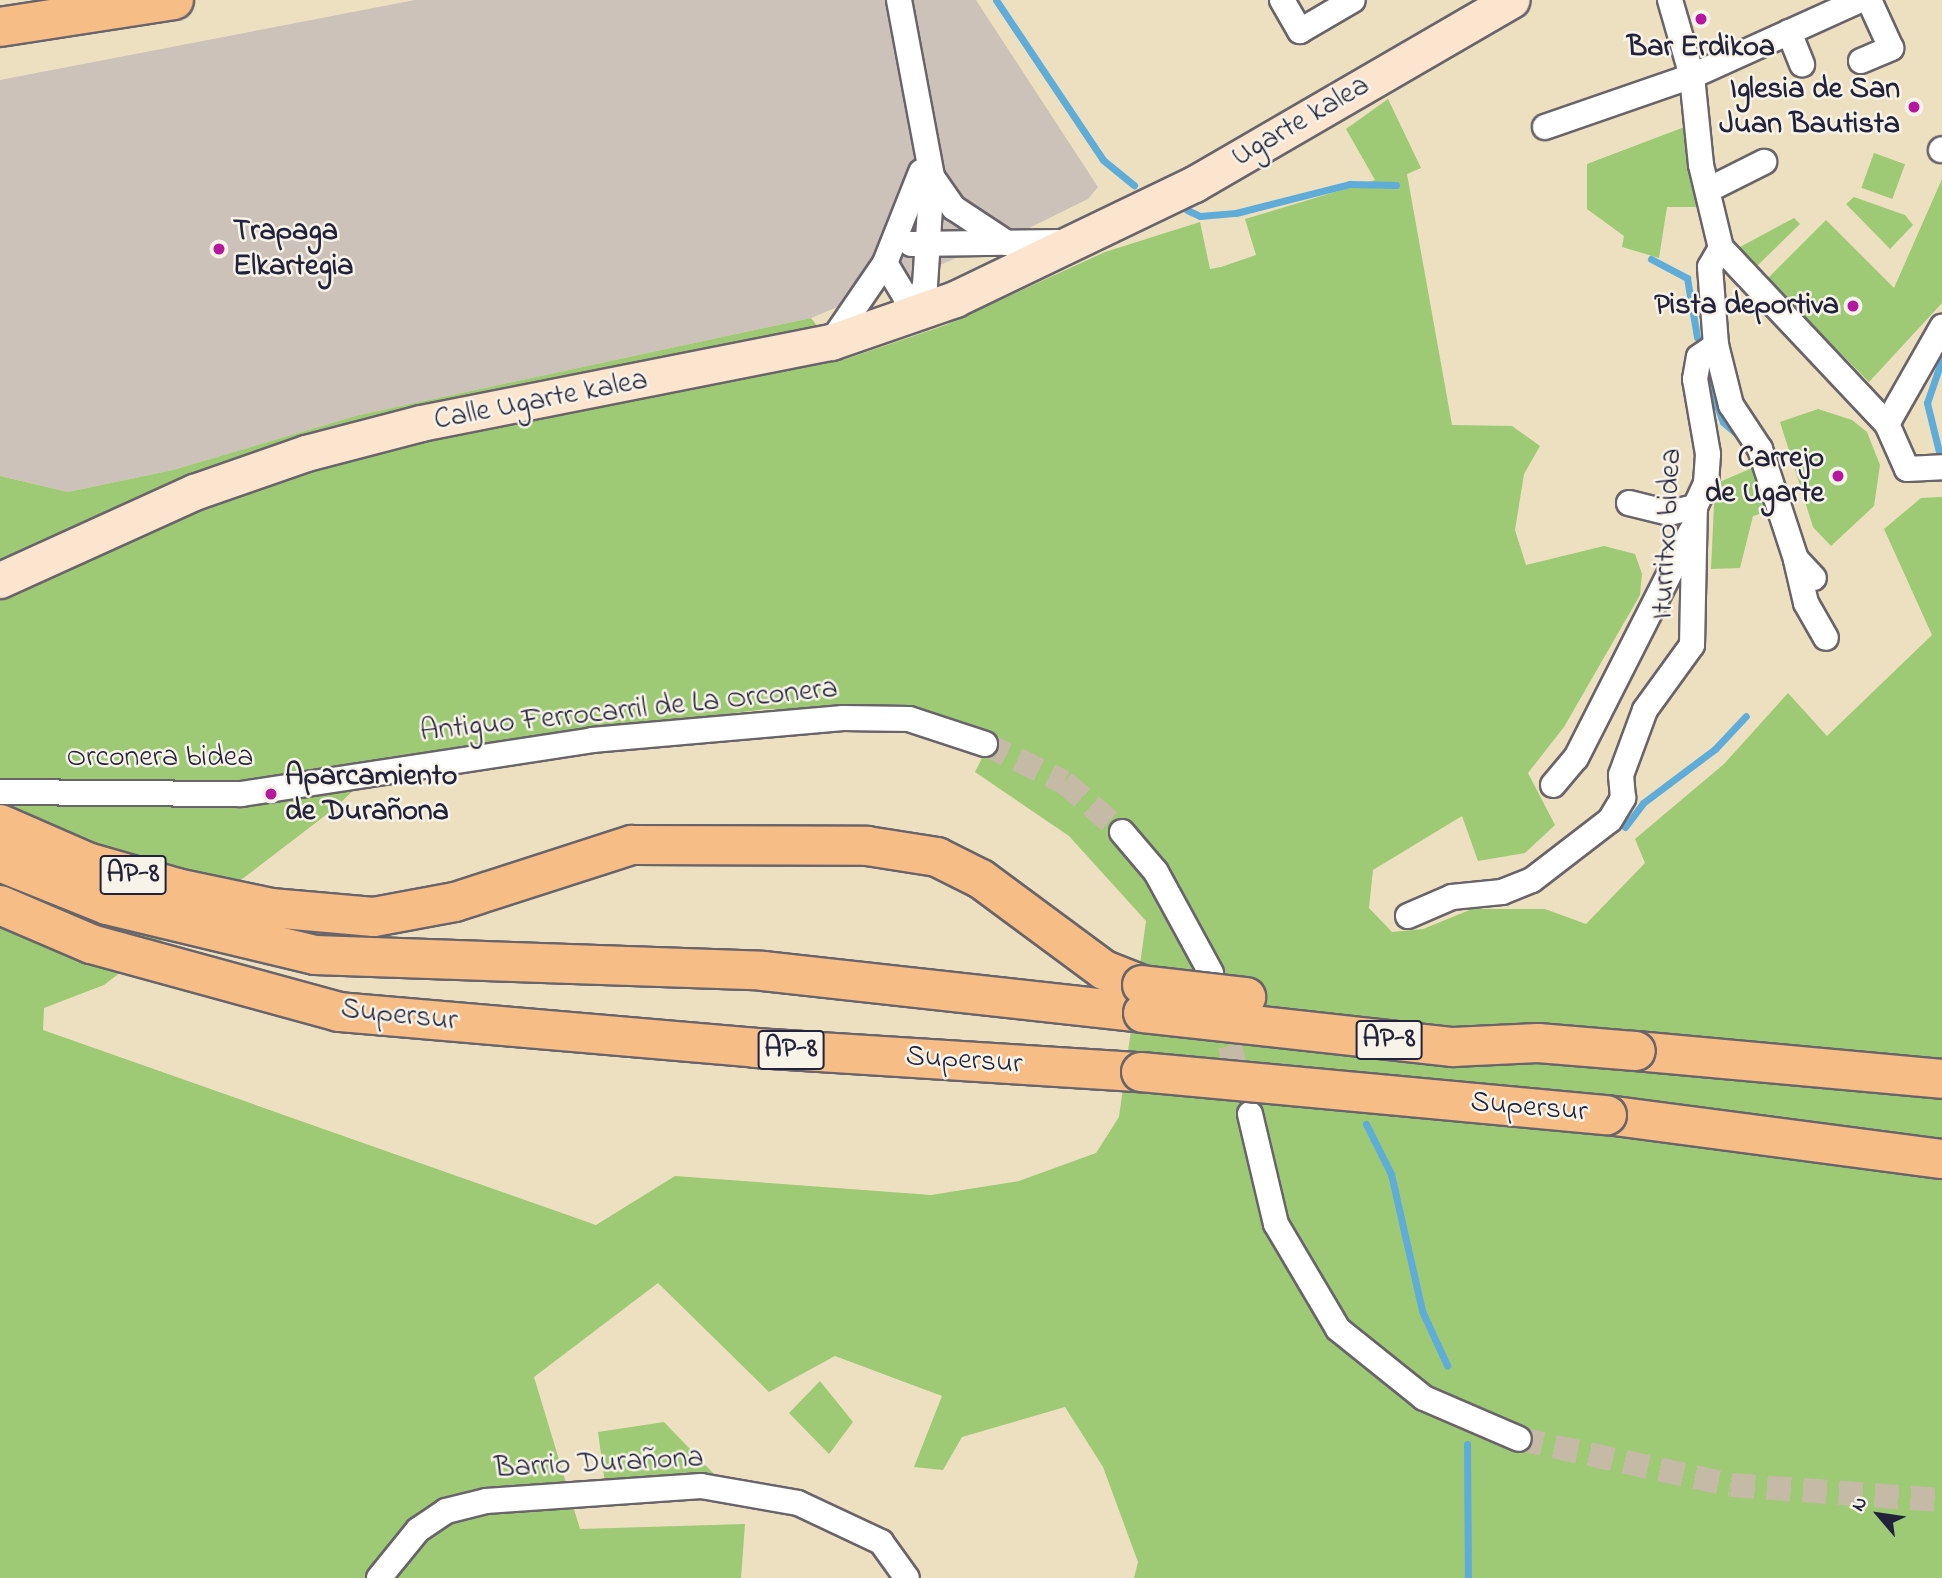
<!DOCTYPE html>
<meta charset="utf-8">
<style>
body{margin:0}
#map{position:relative;width:1942px;height:1578px;overflow:hidden;background:#ede0c0;font-family:"Indie Flower",sans-serif}
div>[style]{position:absolute}
.industrial>*{inset:0;background:#ccc2b9}
.green>*{inset:0;background:#9ec975;transform-origin:0 0}
.stream>*{height:7px;margin:-3.5px;padding:0 3.5px;transform-origin:3.5px;border-radius:3.5px;background:#5facd8}
.street-tunnel>*{height:24px;margin-top:-12px;transform-origin:0;background:repeating-linear-gradient(90deg,#c4baa5 0 24px,transparent 0 36px)}
.roads{filter:drop-shadow(2px 0 #69646a) drop-shadow(-2px 0 #69646a) drop-shadow(0 2px #69646a) drop-shadow(0 -2px #69646a)}
.street>*{height:24px;margin:-12px;padding:0 12px;transform-origin:12px;border-radius:12px;background:#fff}
.secondary>*{height:35px;margin:-17.5px;padding:0 17.5px;transform-origin:17.5px;border-radius:17.5px;background:#fbe5cf}
.highway>*{height:38px;margin:-19px;padding:0 19px;transform-origin:19px;border-radius:19px;background:#f6be86}
.bridges{filter:drop-shadow(2px 0 #69646a) drop-shadow(-2px 0 #69646a) drop-shadow(0 2px #69646a) drop-shadow(0 -2px #69646a)}
.highway-bridge>*{height:38px;margin:-19px;padding:0 19px;transform-origin:19px;border-radius:19px;background:#f6be86}
.dots>*{width:19px;height:19px;translate:-50% -50%;box-sizing:border-box;border:4px solid #f7f3e8;border-radius:50%}
span{translate:-50% -50%;white-space:nowrap;text-align:center;line-height:1.15;-webkit-text-stroke:5px #f7f3e8;paint-order:stroke}
.shield-label span{padding:2px 5px;background:#f7f3e8;border:2px solid;border-radius:5px;-webkit-text-stroke-width:0}
.shield-label{font-size:28px;color:#22223b;font-weight:700}
.poi-label{font-size:30px;color:#22223b;font-weight:700}
.right{translate:-100% -50%;text-align:right}
.left{translate:0 -50%;text-align:left}
.street-label{font-size:30px;color:#22223b}
.north{position:absolute;left:1844px;top:1480px;width:70px;height:70px;-webkit-text-stroke:5px #f7f3e8;paint-order:stroke;rotate:299deg;font-size:19px;font-weight:700;line-height:28px;text-align:center;color:#22223b}
.north::after{content:'';display:block;margin:auto;width:24px;height:32px;background:#22223b;clip-path:polygon(50% 0,100% 100%,50% 72%,0 100%)}
</style>
<div id="map">
<div class="industrial">
<div style="clip-path:polygon(415px 0,976px 0,1098px 187px,1088px 199px,1027px 229px,811px 318px,359px 415px,173px 470px,68px 492px,0 476px,0 80px)"></div>
</div>
<div class="green">
<div style="clip-path:polygon(evenodd,1388px 99px,1421px 168px,1407px 174px,1452px 425px,1512px 426px,1540px 446px,1524px 474px,1515px 530px,1526px 565px,1604px 546px,1635px 554px,1642px 574px,1640px 595px,1564px 727px,1528px 773px,1555px 825px,1525px 853px,1478px 861px,1462px 816px,1373px 870px,1369px 908px,1392px 932px,1423px 929px,1472px 909px,1545px 909px,1586px 924px,1645px 863px,1635px 839px,1724px 764px,1788px 693px,1827px 736px,1932px 635px,1884px 529px,1921px 498px,1942px 497px,1942px 1578px,1134px 1578px,1138px 1562px,1103px 1467px,1065px 1407px,962px 1437px,943px 1470px,914px 1467px,942px 1396px,835px 1356px,769px 1392px,658px 1283px,534px 1377px,580px 1529px,745px 1524px,741px 1578px,0 1578px,0 476px,68px 492px,173px 470px,359px 415px,811px 318px,843px 360px,946px 325px,1105px 252px,1200px 222px,1210px 269px,1221px 267px,1256px 255px,1245px 219px,1375px 180px,1346px 129px,1388px 99px,765px 709px,837px 709px,992px 738px,975px 772px,1069px 836px,1146px 921px,1119px 1117px,1096px 1153px,1019px 1181px,931px 1195px,675px 1176px,596px 1225px,43px 1030px,44px 1008px,104px 985px,335px 808px,388px 757px,765px 709px)"></div>
<div style="clip-path:polygon(1695px 123px,1697px 207px,1667px 207px,1659px 258px,1622px 247px,1624px 236px,1587px 209px,1587px 164px)"></div>
<div style="left:1874px;top:153px;width:33px;height:37px;rotate:20deg"></div>
<div style="clip-path:polygon(1942px 179px,1942px 303px,1869px 382px,1767px 279px,1826px 220px,1894px 288px)"></div>
<div style="clip-path:polygon(1854px 197px,1905px 215px,1913px 225px,1890px 249px,1846px 204px)"></div>
<div style="clip-path:polygon(1794px 218px,1800px 224px,1757px 266px,1738px 248px)"></div>
<div style="clip-path:polygon(1818px 409px,1852px 420px,1867px 432px,1880px 465px,1874px 506px,1831px 546px,1813px 527px,1780px 422px)"></div>
<div style="clip-path:polygon(1752px 468px,1766px 512px,1753px 516px,1740px 568px,1711px 569px,1715px 484px)"></div>
<div style="clip-path:polygon(820px 1381px,853px 1422px,829px 1454px,789px 1413px)"></div>
<div style="clip-path:polygon(664px 1422px,714px 1474px,605px 1483px,598px 1432px)"></div>
</div>
<div class="stream">
<div style="left:996px;top:0;width:192px;rotate:56.2deg"></div>
<div style="left:1103px;top:160px;width:40px;rotate:39deg"></div>
<div style="left:1187px;top:210px;width:14px;rotate:25deg"></div>
<div style="left:1200px;top:216px;width:36px;rotate:-5deg"></div>
<div style="left:1236px;top:213px;width:118px;rotate:-14.3deg"></div>
<div style="left:1350px;top:184px;width:46px;rotate:1.2deg"></div>
<div style="left:1651px;top:259px;width:41px;rotate:27.8deg"></div>
<div style="left:1687px;top:278px;width:60px;rotate:80.4deg"></div>
<div style="left:1706px;top:376px;width:49px;rotate:69.7deg"></div>
<div style="left:1723px;top:422px;width:23px;rotate:41deg"></div>
<div style="left:1942px;top:464px;width:63px;rotate:-103.8deg"></div>
<div style="left:1927px;top:403px;width:46px;rotate:-71.2deg"></div>
<div style="left:1625px;top:827px;width:30px;rotate:-53deg"></div>
<div style="left:1643px;top:803px;width:90px;rotate:-36.9deg"></div>
<div style="left:1715px;top:749px;width:45px;rotate:-46.8deg"></div>
<div style="left:1366px;top:1124px;width:56px;rotate:63.4deg"></div>
<div style="left:1391px;top:1174px;width:140px;rotate:77.2deg"></div>
<div style="left:1422px;top:1311px;width:60px;rotate:65.2deg"></div>
<div style="left:1467px;top:1444px;width:134px;rotate:89.6deg"></div>
</div>
<div class="street-tunnel">
<div style="left:985px;top:744px;width:88px;rotate:25.7deg"></div>
<div style="left:1064px;top:782px;width:77px;rotate:40.8deg"></div>
<div style="left:1220px;top:1011px;width:86px;rotate:74.5deg"></div>
<div style="left:1519px;top:1439px;width:217px;rotate:12.2deg"></div>
<div style="left:1731px;top:1485px;width:212px;rotate:4.1deg"></div>
</div>
<div class="roads">
<div class="street">
<div style="left:899px;top:0;width:180px;rotate:79.4deg"></div>
<div style="left:932px;top:177px;width:108px;rotate:93.7deg"></div>
<div style="left:925px;top:285px;width:18px;rotate:112deg"></div>
<div style="left:918px;top:302px;width:21px;rotate:145deg"></div>
<div style="left:1282px;top:0;width:36px;rotate:60deg"></div>
<div style="left:1300px;top:31px;width:61px;rotate:-30.3deg"></div>
<div style="left:1670px;top:0;width:79px;rotate:73.9deg"></div>
<div style="left:1692px;top:76px;width:89px;rotate:84.2deg"></div>
<div style="left:1701px;top:165px;width:85px;rotate:76.5deg"></div>
<div style="left:1721px;top:248px;width:242px;rotate:46.7deg"></div>
<div style="left:1887px;top:424px;width:49px;rotate:66deg"></div>
<div style="left:1907px;top:469px;width:35px;rotate:-3deg"></div>
<div style="left:1789px;top:32px;width:35px;rotate:68deg"></div>
<div style="left:1861px;top:61px;width:33px;rotate:-23deg"></div>
<div style="left:1891px;top:48px;width:53px;rotate:-114.6deg"></div>
<div style="left:1545px;top:127px;width:156px;rotate:-19.1deg"></div>
<div style="left:1692px;top:76px;width:184px;rotate:-24.3deg"></div>
<div style="left:1941px;top:150px;width:1px;rotate:-45deg"></div>
<div style="left:932px;top:177px;width:38px;rotate:55deg"></div>
<div style="left:954px;top:208px;width:64px;rotate:33.4deg"></div>
<div style="left:1708px;top:190px;width:63px;rotate:-26.6deg"></div>
<div style="left:911px;top:244px;width:149px;rotate:-0.8deg"></div>
<div style="left:1721px;top:248px;width:22px;rotate:120deg"></div>
<div style="left:1710px;top:267px;width:78px;rotate:85.6deg"></div>
<div style="left:1716px;top:345px;width:62px;rotate:76deg"></div>
<div style="left:1731px;top:405px;width:53px;rotate:56.6deg"></div>
<div style="left:1760px;top:449px;width:116px;rotate:71.9deg"></div>
<div style="left:1796px;top:559px;width:26px;rotate:47deg"></div>
<div style="left:885px;top:263px;width:39px;rotate:59deg"></div>
<div style="left:905px;top:296px;width:27px;rotate:13deg"></div>
<div style="left:831px;top:342px;width:96px;rotate:-55.6deg"></div>
<div style="left:885px;top:263px;width:98px;rotate:-68.4deg"></div>
<div style="left:1887px;top:424px;width:112px;rotate:-60.4deg"></div>
<div style="left:1629px;top:503px;width:41px;rotate:14deg"></div>
<div style="left:1669px;top:513px;width:27px;rotate:-13deg"></div>
<div style="left:1796px;top:560px;width:44px;rotate:76.9deg"></div>
<div style="left:1806px;top:603px;width:40px;rotate:60.3deg"></div>
<div style="left:1553px;top:785px;width:35px;rotate:-50deg"></div>
<div style="left:1576px;top:758px;width:254px;rotate:-63.1deg"></div>
<div style="left:0;top:792px;width:241px;rotate:0.5deg"></div>
<div style="left:241px;top:794px;width:355px;rotate:-8.7deg"></div>
<div style="left:592px;top:740px;width:252px;rotate:-5deg"></div>
<div style="left:843px;top:718px;width:66px;rotate:0.9deg"></div>
<div style="left:909px;top:719px;width:80px;rotate:18.2deg"></div>
<div style="left:1122px;top:832px;width:52px;rotate:49.6deg"></div>
<div style="left:1156px;top:872px;width:115px;rotate:61.4deg"></div>
<div style="left:1408px;top:916px;width:48px;rotate:-23.4deg"></div>
<div style="left:1452px;top:897px;width:50px;rotate:-5.7deg"></div>
<div style="left:1502px;top:892px;width:32px;rotate:-22deg"></div>
<div style="left:1532px;top:880px;width:98px;rotate:-37.6deg"></div>
<div style="left:1610px;top:820px;width:26px;rotate:-59deg"></div>
<div style="left:1623px;top:798px;width:23px;rotate:-95deg"></div>
<div style="left:1621px;top:775px;width:69px;rotate:-69.7deg"></div>
<div style="left:1645px;top:710px;width:80px;rotate:-54.1deg"></div>
<div style="left:1692px;top:645px;width:138px;rotate:-88.8deg"></div>
<div style="left:1695px;top:507px;width:26px;rotate:-65deg"></div>
<div style="left:1706px;top:483px;width:29px;rotate:-86deg"></div>
<div style="left:1708px;top:454px;width:76px;rotate:-99.8deg"></div>
<div style="left:1695px;top:379px;width:22px;rotate:-80deg"></div>
<div style="left:1699px;top:357px;width:21px;rotate:-35deg"></div>
<div style="left:1250px;top:1114px;width:113px;rotate:76.7deg"></div>
<div style="left:1276px;top:1224px;width:122px;rotate:59.4deg"></div>
<div style="left:1338px;top:1329px;width:110px;rotate:38.7deg"></div>
<div style="left:1424px;top:1398px;width:103px;rotate:23.3deg"></div>
<div style="left:379px;top:1578px;width:62px;rotate:-50.9deg"></div>
<div style="left:418px;top:1530px;width:34px;rotate:-34deg"></div>
<div style="left:446px;top:1511px;width:41px;rotate:-14deg"></div>
<div style="left:486px;top:1501px;width:216px;rotate:-4deg"></div>
<div style="left:701px;top:1486px;width:98px;rotate:9.9deg"></div>
<div style="left:798px;top:1503px;width:92px;rotate:25.2deg"></div>
<div style="left:881px;top:1542px;width:44px;rotate:54.2deg"></div>
</div>
<div class="secondary">
<div style="left:0;top:580px;width:213px;rotate:-24.4deg"></div>
<div style="left:194px;top:492px;width:119px;rotate:-19.2deg"></div>
<div style="left:306px;top:453px;width:119px;rotate:-14.6deg"></div>
<div style="left:421px;top:423px;width:418px;rotate:-11.2deg"></div>
<div style="left:831px;top:342px;width:131px;rotate:-19.1deg"></div>
<div style="left:955px;top:299px;width:265px;rotate:-25.7deg"></div>
<div style="left:1194px;top:184px;width:367px;rotate:-30.1deg"></div>
</div>
<div class="highway">
<div style="left:0;top:27px;width:176px;rotate:-8.8deg"></div>
<div style="left:0;top:824px;width:95px;rotate:23.6deg"></div>
<div style="left:87px;top:862px;width:94px;rotate:16.1deg"></div>
<div style="left:177px;top:888px;width:96px;rotate:12deg"></div>
<div style="left:271px;top:908px;width:103px;rotate:5deg"></div>
<div style="left:374px;top:917px;width:82px;rotate:-10.5deg"></div>
<div style="left:455px;top:902px;width:186px;rotate:-17.9deg"></div>
<div style="left:632px;top:845px;width:235px;rotate:0.2deg"></div>
<div style="left:867px;top:846px;width:71px;rotate:8.9deg"></div>
<div style="left:937px;top:857px;width:49px;rotate:26.6deg"></div>
<div style="left:981px;top:879px;width:153px;rotate:36.5deg"></div>
<div style="left:1104px;top:970px;width:41px;rotate:21.5deg"></div>
<div style="left:0;top:862px;width:115px;rotate:21.9deg"></div>
<div style="left:107px;top:905px;width:214px;rotate:13.5deg"></div>
<div style="left:315px;top:955px;width:448px;rotate:2deg"></div>
<div style="left:763px;top:971px;width:382px;rotate:6.3deg"></div>
<div style="left:0;top:905px;width:99px;rotate:23.2deg"></div>
<div style="left:91px;top:944px;width:257px;rotate:15.3deg"></div>
<div style="left:339px;top:1012px;width:418px;rotate:4.9deg"></div>
<div style="left:755px;top:1048px;width:387px;rotate:3.6deg"></div>
<div style="left:1636px;top:1051px;width:307px;rotate:5.2deg"></div>
<div style="left:1607px;top:1115px;width:338px;rotate:7.5deg"></div>
</div>
</div>
<div class="bridges">
<div class="highway-bridge">
<div style="left:1142px;top:985px;width:105px;rotate:6.6deg"></div>
<div style="left:1143px;top:1013px;width:312px;rotate:6.3deg"></div>
<div style="left:1453px;top:1047px;width:85px;rotate:-2.7deg"></div>
<div style="left:1538px;top:1043px;width:98px;rotate:4.7deg"></div>
<div style="left:1141px;top:1072px;width:468px;rotate:5.3deg"></div>
</div>
</div>
<div class="dots">
<div style="left:1701px;top:19px;background:#b5179e"></div>
<div style="left:1914px;top:107px;background:#b5179e"></div>
<div style="left:219px;top:249px;background:#b5179e"></div>
<div style="left:1853px;top:306px;background:#b5179e"></div>
<div style="left:1838px;top:476px;background:#b5179e"></div>
<div style="left:271px;top:794px;background:#b5179e"></div>
</div>
<div class="shield-label">
<span style="left:133px;top:875px">AP-8</span>
<span style="left:1389px;top:1040px">AP-8</span>
<span style="left:791px;top:1050px">AP-8</span>
</div>
<div class="poi-label">
<span style="left:1701px;top:48px">Bar Erdikoa</span>
<span class="right" style="left:1900px;top:107px">Iglesia de San<br>Juan Bautista</span>
<span class="left" style="left:233px;top:249px">Trapaga<br>Elkartegia</span>
<span class="right" style="left:1839px;top:306px">Pista deportiva</span>
<span class="right" style="left:1824px;top:476px">Carrejo<br>de Ugarte</span>
<span class="left" style="left:285px;top:794px">Aparcamiento<br>de Durañona</span>
</div>
<div class="street-label">
<span style="left:1301px;top:122px;rotate:-30deg">Ugarte kalea</span>
<span style="left:541px;top:401px;rotate:-11deg">Calle Ugarte kalea</span>
<span style="left:1668px;top:534px;rotate:-87deg">Iturritxo bidea</span>
<span style="left:629px;top:711px;rotate:-6deg">Antiguo Ferrocarril de La Orconera</span>
<span style="left:160px;top:758px">Orconera bidea</span>
<span style="left:399px;top:1016px;rotate:6deg">Supersur</span>
<span style="left:964px;top:1061px;rotate:4deg">Supersur</span>
<span style="left:1529px;top:1108px;rotate:5deg">Supersur</span>
<span style="left:599px;top:1464px;rotate:-3deg">Barrio Durañona</span>
</div>
<div class="north">N</div>
</div>
